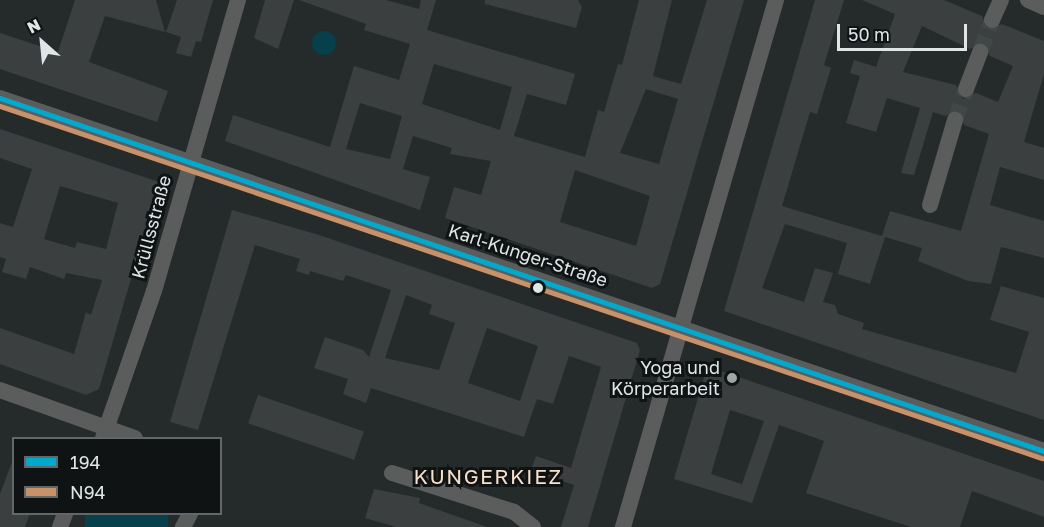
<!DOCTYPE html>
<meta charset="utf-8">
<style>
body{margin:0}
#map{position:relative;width:1044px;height:527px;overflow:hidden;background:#252a2b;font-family:"Golos Text",sans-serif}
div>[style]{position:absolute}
.green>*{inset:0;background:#05404b;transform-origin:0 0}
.round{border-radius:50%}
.building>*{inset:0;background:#3b3f40;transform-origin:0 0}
.minor-tunnel>*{height:16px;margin-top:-8px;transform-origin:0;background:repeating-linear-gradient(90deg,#414647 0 16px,transparent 0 24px)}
.minor>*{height:16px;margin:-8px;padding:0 8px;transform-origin:8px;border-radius:8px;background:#5b5d5d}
.bus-1>*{height:4.5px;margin:-2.25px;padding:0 2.25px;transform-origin:2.25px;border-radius:2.25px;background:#00a9ce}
.bus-2>*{height:4.5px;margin:-2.25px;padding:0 2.25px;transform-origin:2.25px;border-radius:2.25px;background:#c7916a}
.dots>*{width:16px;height:16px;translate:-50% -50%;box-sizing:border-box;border:3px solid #0f1314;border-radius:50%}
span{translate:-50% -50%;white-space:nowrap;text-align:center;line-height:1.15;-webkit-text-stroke:6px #0f1314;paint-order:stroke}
.street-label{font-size:18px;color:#e0e6e8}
.poi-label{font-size:18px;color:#e0e6e8}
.right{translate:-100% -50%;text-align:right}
.quarter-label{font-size:21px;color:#f8e0c9;letter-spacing:1.5px}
.legend{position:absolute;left:12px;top:437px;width:210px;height:78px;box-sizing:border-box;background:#0f1314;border:2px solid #636769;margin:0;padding:8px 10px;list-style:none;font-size:18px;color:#e0e6e8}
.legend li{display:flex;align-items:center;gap:12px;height:30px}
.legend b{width:30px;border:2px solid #636769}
.north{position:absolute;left:12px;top:12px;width:60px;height:60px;-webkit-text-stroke:4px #0f1314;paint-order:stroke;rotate:333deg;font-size:16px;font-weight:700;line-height:24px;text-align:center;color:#e0e6e8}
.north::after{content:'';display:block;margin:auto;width:21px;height:27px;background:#e0e6e8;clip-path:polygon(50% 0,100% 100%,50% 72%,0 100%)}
.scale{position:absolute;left:837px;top:24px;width:130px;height:27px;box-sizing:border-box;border:3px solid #e0e6e8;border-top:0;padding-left:8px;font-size:18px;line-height:21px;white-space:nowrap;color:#e0e6e8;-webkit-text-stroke:4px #0f1314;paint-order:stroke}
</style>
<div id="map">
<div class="green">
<div class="round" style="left:312px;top:31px;width:24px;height:24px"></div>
<div style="left:85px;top:514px;width:83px;height:14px"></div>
</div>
<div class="building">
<div style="clip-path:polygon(75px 0,156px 0,165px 32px,105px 16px,89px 62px,168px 91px,157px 122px,0 69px,0 33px,58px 52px)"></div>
<div style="clip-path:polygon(177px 0,213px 0,201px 42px,196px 41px,191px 57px,176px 53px,181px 37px,166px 32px)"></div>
<div style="clip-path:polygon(265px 0,294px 0,278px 49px,254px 38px)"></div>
<div style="clip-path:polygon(evenodd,299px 0,386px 0,419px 9px,421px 0,436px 0,427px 30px,575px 74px,566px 105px,527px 94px,514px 136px,585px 157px,598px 110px,604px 112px,618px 64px,622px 65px,639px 0,672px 0,653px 76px,681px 84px,707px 0,744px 0,660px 284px,652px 288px,445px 218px,454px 187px,481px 195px,491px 161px,450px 154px,452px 148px,413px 136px,403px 169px,430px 177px,420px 210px,225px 141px,233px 115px,330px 147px,354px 66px,399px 80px,410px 44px,364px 30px,366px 24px,299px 0,434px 64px,512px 87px,500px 130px,422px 104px,434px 64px,299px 0,646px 89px,678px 99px,659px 164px,620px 153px,646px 89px,299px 0,360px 103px,402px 116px,390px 159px,346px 149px,360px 103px,299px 0,575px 170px,650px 196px,636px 246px,560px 222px,575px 170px)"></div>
<div style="clip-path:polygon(485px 0,578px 0,582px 7px,576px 28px,485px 4px)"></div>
<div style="clip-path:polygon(evenodd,815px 0,844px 0,824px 65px,831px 68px,817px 114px,810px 112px,782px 206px,882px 236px,890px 211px,961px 231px,989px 134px,964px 125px,958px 110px,945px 116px,933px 112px,914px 175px,901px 173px,920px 108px,887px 98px,876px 132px,846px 123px,860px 76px,850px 73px,854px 60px,876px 67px,895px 14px,862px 0,944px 0,982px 16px,988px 30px,1002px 24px,1044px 41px,1044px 74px,1024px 142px,1044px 148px,1044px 180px,1000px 167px,990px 205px,1044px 221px,1044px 258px,1001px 247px,991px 284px,968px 281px,918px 261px,922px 248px,885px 237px,870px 284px,838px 274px,847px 243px,785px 224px,762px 288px,804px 302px,815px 268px,833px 273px,823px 302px,835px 305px,838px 314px,864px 323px,862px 329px,1016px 373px,1029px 332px,990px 320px,1001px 286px,1044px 298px,1044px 420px,724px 311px,815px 0,922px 26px,970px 49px,984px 42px,990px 56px,1013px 66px,998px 102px,976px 93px,963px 99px,956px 85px,903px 72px,922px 26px)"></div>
<div style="clip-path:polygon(evenodd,0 129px,159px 182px,99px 389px,86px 395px,0 364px,0 328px,74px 354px,86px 312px,91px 315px,102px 280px,66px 273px,64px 279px,30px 267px,26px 279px,2px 272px,6px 259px,0 257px,0 223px,13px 227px,32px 169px,0 158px,0 129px,60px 186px,118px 203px,106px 249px,77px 242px,75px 248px,44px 239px,60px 186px)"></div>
<div style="clip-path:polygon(evenodd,232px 210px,319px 235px,637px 343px,640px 350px,588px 527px,561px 527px,574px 485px,531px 470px,536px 456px,571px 468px,601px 367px,569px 356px,553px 404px,537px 399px,524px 437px,371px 388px,366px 403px,343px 394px,348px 379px,314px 368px,325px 337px,363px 350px,369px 357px,391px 290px,346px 275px,343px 281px,310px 271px,309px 275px,296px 271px,300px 259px,255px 245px,198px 430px,170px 422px,232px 210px,406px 295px,432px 305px,429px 314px,455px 323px,439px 370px,385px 358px,406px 295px,232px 210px,487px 328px,538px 346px,520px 401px,468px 383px,487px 328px)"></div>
<div style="clip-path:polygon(evenodd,712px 368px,1044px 481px,1044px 517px,972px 491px,960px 527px,911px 527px,806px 493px,824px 441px,779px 425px,752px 503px,674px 479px,706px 371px,712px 368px,730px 410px,764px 421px,742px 484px,711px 474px,730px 410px)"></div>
<div style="left:258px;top:395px;width:112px;height:30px;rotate:19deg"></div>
<div style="clip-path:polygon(12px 462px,14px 513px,30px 513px,25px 527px,0 527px,0 494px)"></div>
<div style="clip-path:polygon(374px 489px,420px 498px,419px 503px,487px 527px,396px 527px,365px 518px)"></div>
</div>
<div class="minor-tunnel">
<div style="left:980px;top:52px;width:34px;rotate:-69deg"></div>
<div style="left:955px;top:120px;width:33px;rotate:-70deg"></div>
</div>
<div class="minor">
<div style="left:1028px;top:0;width:17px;rotate:24deg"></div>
<div style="left:992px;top:20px;width:22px;rotate:-66deg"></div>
<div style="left:966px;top:89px;width:40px;rotate:-69deg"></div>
<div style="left:0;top:98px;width:1102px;rotate:18.68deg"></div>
<div style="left:930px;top:205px;width:89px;rotate:-73.6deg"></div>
<div style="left:0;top:390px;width:143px;rotate:19.6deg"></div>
<div style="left:103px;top:438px;width:156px;rotate:-70.9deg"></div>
<div style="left:154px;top:291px;width:303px;rotate:-73.9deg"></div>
<div style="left:392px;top:473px;width:128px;rotate:17.7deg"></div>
<div style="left:514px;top:512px;width:24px;rotate:38deg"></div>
<div style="left:60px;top:527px;width:14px;rotate:-69deg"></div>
<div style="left:183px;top:527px;width:15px;rotate:-62deg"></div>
<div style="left:623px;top:527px;width:549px;rotate:-73.81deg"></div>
</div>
<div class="bus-1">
<div style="left:0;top:98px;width:1102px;rotate:18.68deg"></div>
</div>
<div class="bus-2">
<div style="left:0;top:106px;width:1100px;rotate:18.67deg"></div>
</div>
<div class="dots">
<div style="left:538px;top:288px;background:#e0e6e8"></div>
<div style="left:732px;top:378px;background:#9fa4a6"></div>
</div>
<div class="street-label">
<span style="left:151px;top:227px;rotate:-75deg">Krüllsstraße</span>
<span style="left:528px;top:255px;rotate:18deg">Karl-Kunger-Straße</span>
</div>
<div class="poi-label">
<span class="right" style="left:720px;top:378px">Yoga und<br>Körperarbeit</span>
</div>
<div class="quarter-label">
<span style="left:488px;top:476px">KUNGERKIEZ</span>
</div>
<ul class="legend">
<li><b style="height:8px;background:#00a9ce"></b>194</li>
<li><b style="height:8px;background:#c7916a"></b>N94</li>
</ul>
<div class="north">N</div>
<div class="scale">50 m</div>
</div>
